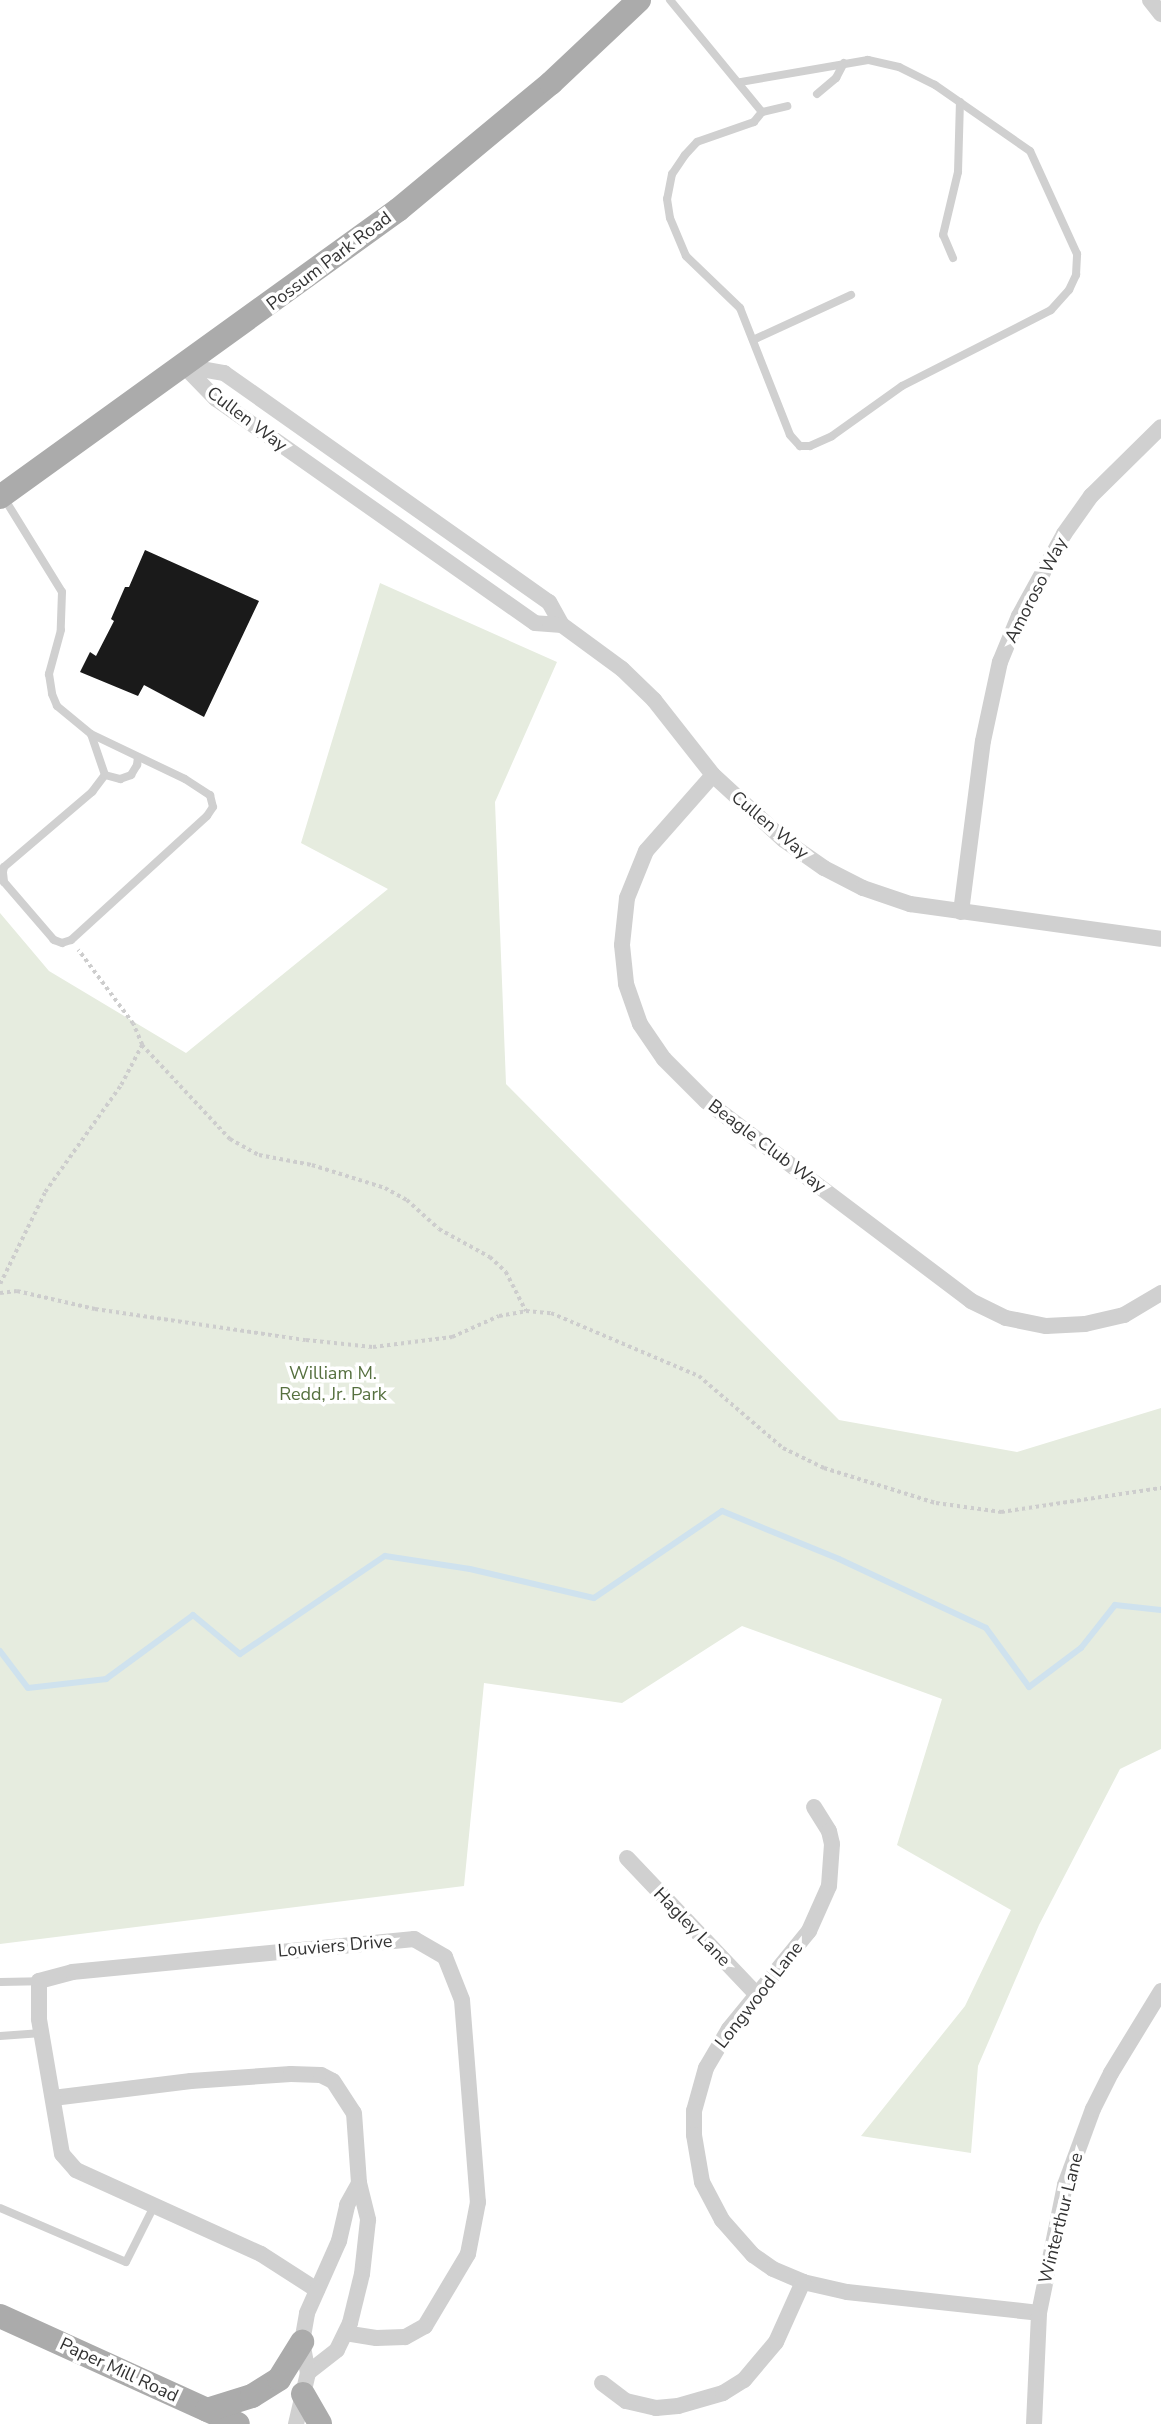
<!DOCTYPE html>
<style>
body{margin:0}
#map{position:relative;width:1161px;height:2424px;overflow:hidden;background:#fff;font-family:"Nunito Sans",sans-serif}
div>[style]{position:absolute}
.green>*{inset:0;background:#e6ecdf}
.stream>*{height:6px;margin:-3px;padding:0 3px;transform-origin:3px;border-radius:3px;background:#cfe2ee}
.building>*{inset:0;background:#1a1a1a}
.path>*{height:3.5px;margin-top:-1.75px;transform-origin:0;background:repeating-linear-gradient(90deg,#cdcdcd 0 3.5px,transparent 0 7px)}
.service>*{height:8px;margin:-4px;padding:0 4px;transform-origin:4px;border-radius:4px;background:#d0d0d0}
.minor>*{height:16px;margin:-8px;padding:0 8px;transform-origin:8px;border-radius:8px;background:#d0d0d0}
.primary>*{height:24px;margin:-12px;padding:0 12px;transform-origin:12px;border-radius:12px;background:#ababab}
span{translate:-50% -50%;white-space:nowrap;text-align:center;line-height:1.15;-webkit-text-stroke:7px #fff;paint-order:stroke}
.street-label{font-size:18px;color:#333}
.park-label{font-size:18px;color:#56703f}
</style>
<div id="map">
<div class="green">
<div style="clip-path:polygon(380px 583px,557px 662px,495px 802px,506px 1084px,839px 1420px,1017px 1452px,1161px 1408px,1161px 1749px,1120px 1769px,1039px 1925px,978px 2066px,971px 2153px,861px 2136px,965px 2006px,1011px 1910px,897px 1845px,942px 1699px,742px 1626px,622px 1703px,484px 1683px,464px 1886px,0 1944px,0 913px,49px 971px,186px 1053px,388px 889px,301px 843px)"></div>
</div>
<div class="stream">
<div style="left:0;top:1651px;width:46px;rotate:52.9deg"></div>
<div style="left:28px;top:1688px;width:79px;rotate:-6.6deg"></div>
<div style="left:106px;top:1679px;width:108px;rotate:-36.3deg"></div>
<div style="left:193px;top:1615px;width:61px;rotate:39.7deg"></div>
<div style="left:240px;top:1654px;width:175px;rotate:-34.1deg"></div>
<div style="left:385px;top:1556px;width:86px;rotate:8.7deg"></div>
<div style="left:470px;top:1569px;width:127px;rotate:13.2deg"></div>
<div style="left:594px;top:1598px;width:155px;rotate:-34.2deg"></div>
<div style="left:722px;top:1511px;width:126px;rotate:22.3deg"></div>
<div style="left:839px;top:1559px;width:162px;rotate:25.1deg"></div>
<div style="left:986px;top:1628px;width:73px;rotate:53.9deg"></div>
<div style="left:1029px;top:1687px;width:65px;rotate:-36.9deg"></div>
<div style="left:1081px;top:1648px;width:55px;rotate:-51.7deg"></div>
<div style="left:1115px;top:1605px;width:46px;rotate:6.2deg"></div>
</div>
<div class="building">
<div style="clip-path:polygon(145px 550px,259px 601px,204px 717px,144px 685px,138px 696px,80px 672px,90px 652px,96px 656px,114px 621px,111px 619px,125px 587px,129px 587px)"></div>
</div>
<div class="path">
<div style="left:142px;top:1045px;width:129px;rotate:46.9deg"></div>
<div style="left:230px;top:1139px;width:33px;rotate:29deg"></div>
<div style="left:259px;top:1155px;width:54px;rotate:10.7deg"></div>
<div style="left:312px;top:1165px;width:77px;rotate:17.5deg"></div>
<div style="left:385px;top:1188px;width:25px;rotate:29deg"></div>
<div style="left:407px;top:1200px;width:43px;rotate:42.2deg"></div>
<div style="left:439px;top:1229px;width:58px;rotate:28.8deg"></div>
<div style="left:490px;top:1257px;width:22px;rotate:43deg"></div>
<div style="left:506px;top:1272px;width:44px;rotate:62.9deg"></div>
<div style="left:0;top:1284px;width:102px;rotate:-63.9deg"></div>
<div style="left:45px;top:1192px;width:131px;rotate:-54.6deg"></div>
<div style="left:121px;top:1085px;width:45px;rotate:-62.3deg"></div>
<div style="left:142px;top:1045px;width:23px;rotate:-113deg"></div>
<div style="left:133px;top:1024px;width:92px;rotate:-126.6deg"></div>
<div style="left:0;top:1293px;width:17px;rotate:-7deg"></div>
<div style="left:17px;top:1291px;width:80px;rotate:13deg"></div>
<div style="left:95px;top:1309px;width:213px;rotate:8.4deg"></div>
<div style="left:306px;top:1340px;width:67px;rotate:6deg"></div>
<div style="left:373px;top:1347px;width:80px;rotate:-7.2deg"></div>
<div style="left:452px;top:1337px;width:51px;rotate:-24.1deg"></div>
<div style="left:499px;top:1316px;width:27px;rotate:-10deg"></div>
<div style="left:526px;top:1311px;width:25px;rotate:5deg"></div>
<div style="left:551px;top:1313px;width:161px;rotate:23.1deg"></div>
<div style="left:699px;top:1376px;width:111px;rotate:40.6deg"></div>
<div style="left:783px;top:1448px;width:46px;rotate:26deg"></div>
<div style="left:824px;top:1468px;width:117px;rotate:17.4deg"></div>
<div style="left:936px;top:1503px;width:66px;rotate:7.9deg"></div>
<div style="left:1001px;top:1512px;width:162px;rotate:-8.5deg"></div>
</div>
<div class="service">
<div style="left:670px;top:0;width:145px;rotate:50.6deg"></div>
<div style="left:762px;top:112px;width:13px;rotate:129deg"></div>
<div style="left:754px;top:122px;width:60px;rotate:160.7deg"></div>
<div style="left:697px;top:142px;width:18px;rotate:133deg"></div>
<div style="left:685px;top:155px;width:23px;rotate:124deg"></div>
<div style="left:672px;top:174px;width:25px;rotate:101deg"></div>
<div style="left:667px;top:199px;width:19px;rotate:81deg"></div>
<div style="left:670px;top:218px;width:41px;rotate:67.2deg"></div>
<div style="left:686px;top:256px;width:75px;rotate:43.9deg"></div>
<div style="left:740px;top:308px;width:136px;rotate:68.5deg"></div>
<div style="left:790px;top:435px;width:15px;rotate:48deg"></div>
<div style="left:800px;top:446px;width:10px"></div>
<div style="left:810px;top:446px;width:24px;rotate:-24deg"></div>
<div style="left:832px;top:436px;width:86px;rotate:-35.5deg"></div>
<div style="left:902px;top:386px;width:167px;rotate:-27deg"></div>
<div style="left:1051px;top:310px;width:27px;rotate:-48deg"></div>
<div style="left:1069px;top:290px;width:17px;rotate:-65deg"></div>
<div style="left:1076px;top:275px;width:21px;rotate:-87deg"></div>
<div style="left:1077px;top:254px;width:113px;rotate:-114.5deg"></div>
<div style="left:1030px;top:151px;width:116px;rotate:-145.2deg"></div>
<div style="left:935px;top:85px;width:40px;rotate:-153.4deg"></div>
<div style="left:899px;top:67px;width:32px;rotate:-167deg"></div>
<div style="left:868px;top:60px;width:130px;rotate:170.2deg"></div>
<div style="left:817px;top:94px;width:25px;rotate:-40deg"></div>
<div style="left:836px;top:78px;width:17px;rotate:-62deg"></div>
<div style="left:762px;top:112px;width:26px;rotate:-13deg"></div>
<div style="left:953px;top:258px;width:25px;rotate:-113deg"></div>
<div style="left:943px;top:235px;width:65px;rotate:-76.6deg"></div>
<div style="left:958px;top:172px;width:70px;rotate:-88.4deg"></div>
<div style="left:753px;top:340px;width:108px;rotate:-24.7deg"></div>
<div style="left:4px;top:498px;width:110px;rotate:58.3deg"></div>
<div style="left:62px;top:592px;width:38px;rotate:92deg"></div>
<div style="left:61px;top:630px;width:46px;rotate:105.3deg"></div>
<div style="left:49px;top:674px;width:20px;rotate:81deg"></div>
<div style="left:52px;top:694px;width:13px;rotate:67deg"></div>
<div style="left:57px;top:706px;width:44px;rotate:39.5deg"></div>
<div style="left:91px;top:734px;width:104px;rotate:25.6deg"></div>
<div style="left:185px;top:779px;width:30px;rotate:33deg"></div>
<div style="left:210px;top:795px;width:12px;rotate:76deg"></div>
<div style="left:213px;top:807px;width:11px;rotate:124deg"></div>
<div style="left:207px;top:816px;width:184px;rotate:137.6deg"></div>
<div style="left:71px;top:940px;width:9px;rotate:162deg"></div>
<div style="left:62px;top:943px;width:9px;rotate:-159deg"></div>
<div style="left:54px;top:940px;width:77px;rotate:-130.8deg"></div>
<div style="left:4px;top:882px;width:10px;rotate:-96deg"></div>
<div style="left:3px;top:872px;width:5px;rotate:-79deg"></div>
<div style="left:4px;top:867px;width:116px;rotate:-40.4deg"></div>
<div style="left:92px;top:792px;width:21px;rotate:-53deg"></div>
<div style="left:105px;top:775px;width:43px;rotate:-108.9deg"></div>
<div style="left:105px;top:775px;width:16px;rotate:15deg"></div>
<div style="left:120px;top:779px;width:12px;rotate:-20deg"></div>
<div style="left:131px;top:775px;width:12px;rotate:-59deg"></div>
<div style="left:137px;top:765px;width:8px;rotate:-83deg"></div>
<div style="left:0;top:1982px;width:39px;rotate:-1deg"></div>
<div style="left:0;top:2036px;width:42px;rotate:-4.1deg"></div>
<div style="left:0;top:2208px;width:137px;rotate:23.2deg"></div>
<div style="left:126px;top:2262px;width:63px;rotate:-63.4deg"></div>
</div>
<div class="minor">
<div style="left:1150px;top:0;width:18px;rotate:52deg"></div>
<div style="left:184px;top:366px;width:41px;rotate:9.9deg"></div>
<div style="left:224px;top:373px;width:398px;rotate:35.2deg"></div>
<div style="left:549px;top:602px;width:26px;rotate:61deg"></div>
<div style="left:562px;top:625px;width:27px;rotate:-176deg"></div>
<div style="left:535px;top:623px;width:390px;rotate:-144.9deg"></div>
<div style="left:216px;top:399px;width:46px;rotate:-134.1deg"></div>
<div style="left:562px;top:625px;width:74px;rotate:36.3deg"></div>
<div style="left:622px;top:669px;width:45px;rotate:44.1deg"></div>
<div style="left:654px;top:700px;width:95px;rotate:51.8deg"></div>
<div style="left:713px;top:775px;width:96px;rotate:42.5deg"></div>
<div style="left:784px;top:840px;width:49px;rotate:35deg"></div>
<div style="left:824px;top:868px;width:44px;rotate:27.1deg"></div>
<div style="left:863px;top:888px;width:50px;rotate:18.8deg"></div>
<div style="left:910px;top:904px;width:253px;rotate:7.9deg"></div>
<div style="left:713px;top:775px;width:101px;rotate:131.4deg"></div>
<div style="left:646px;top:851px;width:51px;rotate:112deg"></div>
<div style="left:627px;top:898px;width:47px;rotate:96.1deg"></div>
<div style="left:622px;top:945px;width:39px;rotate:84deg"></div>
<div style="left:626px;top:984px;width:42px;rotate:70.7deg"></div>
<div style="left:640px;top:1024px;width:42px;rotate:55.6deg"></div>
<div style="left:664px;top:1059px;width:59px;rotate:45deg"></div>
<div style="left:706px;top:1101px;width:332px;rotate:37deg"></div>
<div style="left:971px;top:1301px;width:39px;rotate:26deg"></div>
<div style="left:1006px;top:1318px;width:41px;rotate:11.3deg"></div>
<div style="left:1046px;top:1326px;width:39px;rotate:-3deg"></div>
<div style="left:1085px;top:1324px;width:40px;rotate:-13deg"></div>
<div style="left:1124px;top:1315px;width:43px;rotate:-30.7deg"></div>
<div style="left:961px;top:912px;width:172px;rotate:-82.7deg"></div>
<div style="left:983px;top:741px;width:81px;rotate:-77.9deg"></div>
<div style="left:1000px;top:662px;width:50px;rotate:-67.6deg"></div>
<div style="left:1019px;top:616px;width:94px;rotate:-61.2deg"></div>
<div style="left:1064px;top:534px;width:47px;rotate:-54.6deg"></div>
<div style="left:1091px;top:496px;width:98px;rotate:-44.6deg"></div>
<div style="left:814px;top:1807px;width:28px;rotate:58deg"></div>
<div style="left:829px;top:1831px;width:13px;rotate:77deg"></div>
<div style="left:832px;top:1844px;width:42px;rotate:94.1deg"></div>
<div style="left:829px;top:1886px;width:49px;rotate:114deg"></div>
<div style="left:809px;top:1931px;width:127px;rotate:129.2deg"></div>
<div style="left:729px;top:2029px;width:45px;rotate:120.5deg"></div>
<div style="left:706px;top:2068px;width:45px;rotate:105.6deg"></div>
<div style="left:694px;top:2111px;width:24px;rotate:90deg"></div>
<div style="left:694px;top:2135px;width:48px;rotate:80.3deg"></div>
<div style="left:702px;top:2182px;width:43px;rotate:62.2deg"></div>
<div style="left:722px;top:2220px;width:47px;rotate:48.5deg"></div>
<div style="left:753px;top:2255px;width:24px;rotate:35deg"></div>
<div style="left:773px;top:2269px;width:33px;rotate:23deg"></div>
<div style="left:803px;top:2282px;width:45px;rotate:12.8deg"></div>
<div style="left:847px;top:2292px;width:193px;rotate:6.2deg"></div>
<div style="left:627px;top:1858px;width:189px;rotate:46.5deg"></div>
<div style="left:53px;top:2098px;width:139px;rotate:-7deg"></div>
<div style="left:191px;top:2081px;width:100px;rotate:-4deg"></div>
<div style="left:291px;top:2074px;width:30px;rotate:2deg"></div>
<div style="left:321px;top:2075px;width:13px;rotate:27deg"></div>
<div style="left:333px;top:2081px;width:38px;rotate:57deg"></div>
<div style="left:354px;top:2113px;width:70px;rotate:85.9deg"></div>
<div style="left:359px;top:2183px;width:38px;rotate:76deg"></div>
<div style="left:368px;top:2220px;width:54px;rotate:96.3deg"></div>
<div style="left:362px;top:2274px;width:50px;rotate:103.8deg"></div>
<div style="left:350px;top:2323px;width:30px;rotate:116deg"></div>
<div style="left:337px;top:2350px;width:37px;rotate:142deg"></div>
<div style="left:317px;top:2290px;width:67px;rotate:-147.3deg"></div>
<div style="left:261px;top:2254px;width:203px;rotate:-155.6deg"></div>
<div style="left:76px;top:2170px;width:21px;rotate:-131deg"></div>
<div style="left:62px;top:2154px;width:137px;rotate:-99.7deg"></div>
<div style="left:39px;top:2019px;width:38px;rotate:-90deg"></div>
<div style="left:39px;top:1981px;width:34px;rotate:-15deg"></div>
<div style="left:72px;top:1972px;width:344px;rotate:-5.5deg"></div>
<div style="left:414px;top:1939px;width:36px;rotate:30deg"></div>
<div style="left:445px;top:1957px;width:46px;rotate:68.4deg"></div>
<div style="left:462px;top:2000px;width:203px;rotate:85.5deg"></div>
<div style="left:478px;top:2202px;width:53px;rotate:100.9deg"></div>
<div style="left:468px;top:2254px;width:84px;rotate:120.8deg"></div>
<div style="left:425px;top:2326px;width:23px;rotate:151deg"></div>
<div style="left:405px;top:2337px;width:29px;rotate:178deg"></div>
<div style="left:376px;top:2338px;width:31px;rotate:-171deg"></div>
<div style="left:602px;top:2383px;width:30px;rotate:37deg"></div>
<div style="left:626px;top:2401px;width:31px;rotate:13deg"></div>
<div style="left:656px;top:2408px;width:22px;rotate:-5deg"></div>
<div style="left:678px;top:2406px;width:47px;rotate:-16.1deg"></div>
<div style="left:723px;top:2393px;width:25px;rotate:-32deg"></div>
<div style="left:744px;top:2380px;width:50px;rotate:-49.9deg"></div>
<div style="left:776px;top:2342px;width:66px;rotate:-65.8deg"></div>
<div style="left:296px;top:2424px;width:52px;rotate:-76.8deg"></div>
<div style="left:308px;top:2373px;width:32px;rotate:-101deg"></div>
<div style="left:302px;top:2342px;width:29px;rotate:-80deg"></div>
<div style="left:307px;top:2313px;width:79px;rotate:-66deg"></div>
<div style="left:339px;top:2241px;width:37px;rotate:-77deg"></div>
<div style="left:347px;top:2205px;width:25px;rotate:-61deg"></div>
<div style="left:1034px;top:2424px;width:111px;rotate:-87.4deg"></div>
<div style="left:1039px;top:2313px;width:131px;rotate:-78.5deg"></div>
<div style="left:1065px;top:2185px;width:81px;rotate:-69.8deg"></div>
<div style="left:1093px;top:2109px;width:40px;rotate:-63.4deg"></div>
<div style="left:1111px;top:2073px;width:96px;rotate:-58.6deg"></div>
</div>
<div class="primary">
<div style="left:0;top:497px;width:491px;rotate:-35.8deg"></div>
<div style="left:398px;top:210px;width:199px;rotate:-39.7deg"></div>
<div style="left:551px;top:83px;width:121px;rotate:-43.3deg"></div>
<div style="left:0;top:2316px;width:261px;rotate:24.4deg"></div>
<div style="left:303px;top:2394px;width:34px;rotate:60deg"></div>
<div style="left:207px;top:2410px;width:47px;rotate:-17.3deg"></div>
<div style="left:252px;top:2396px;width:32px;rotate:-32deg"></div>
<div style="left:279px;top:2379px;width:44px;rotate:-58.1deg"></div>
</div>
<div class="street-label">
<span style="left:329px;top:261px;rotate:-37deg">Possum Park Road</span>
<span style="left:247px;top:419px;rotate:37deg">Cullen Way</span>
<span style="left:1036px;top:590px;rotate:-63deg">Amoroso Way</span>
<span style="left:770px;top:825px;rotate:40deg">Cullen Way</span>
<span style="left:767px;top:1146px;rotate:37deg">Beagle Club Way</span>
<span style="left:692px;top:1927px;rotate:46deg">Hagley Lane</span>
<span style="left:335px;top:1946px;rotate:-5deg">Louviers Drive</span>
<span style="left:759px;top:1995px;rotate:-52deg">Longwood Lane</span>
<span style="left:1061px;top:2218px;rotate:-76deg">Winterthur Lane</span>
<span style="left:119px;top:2370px;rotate:25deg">Paper Mill Road</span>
</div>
<div class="park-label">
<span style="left:333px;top:1384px">William M.<br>Redd, Jr. Park</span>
</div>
</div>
